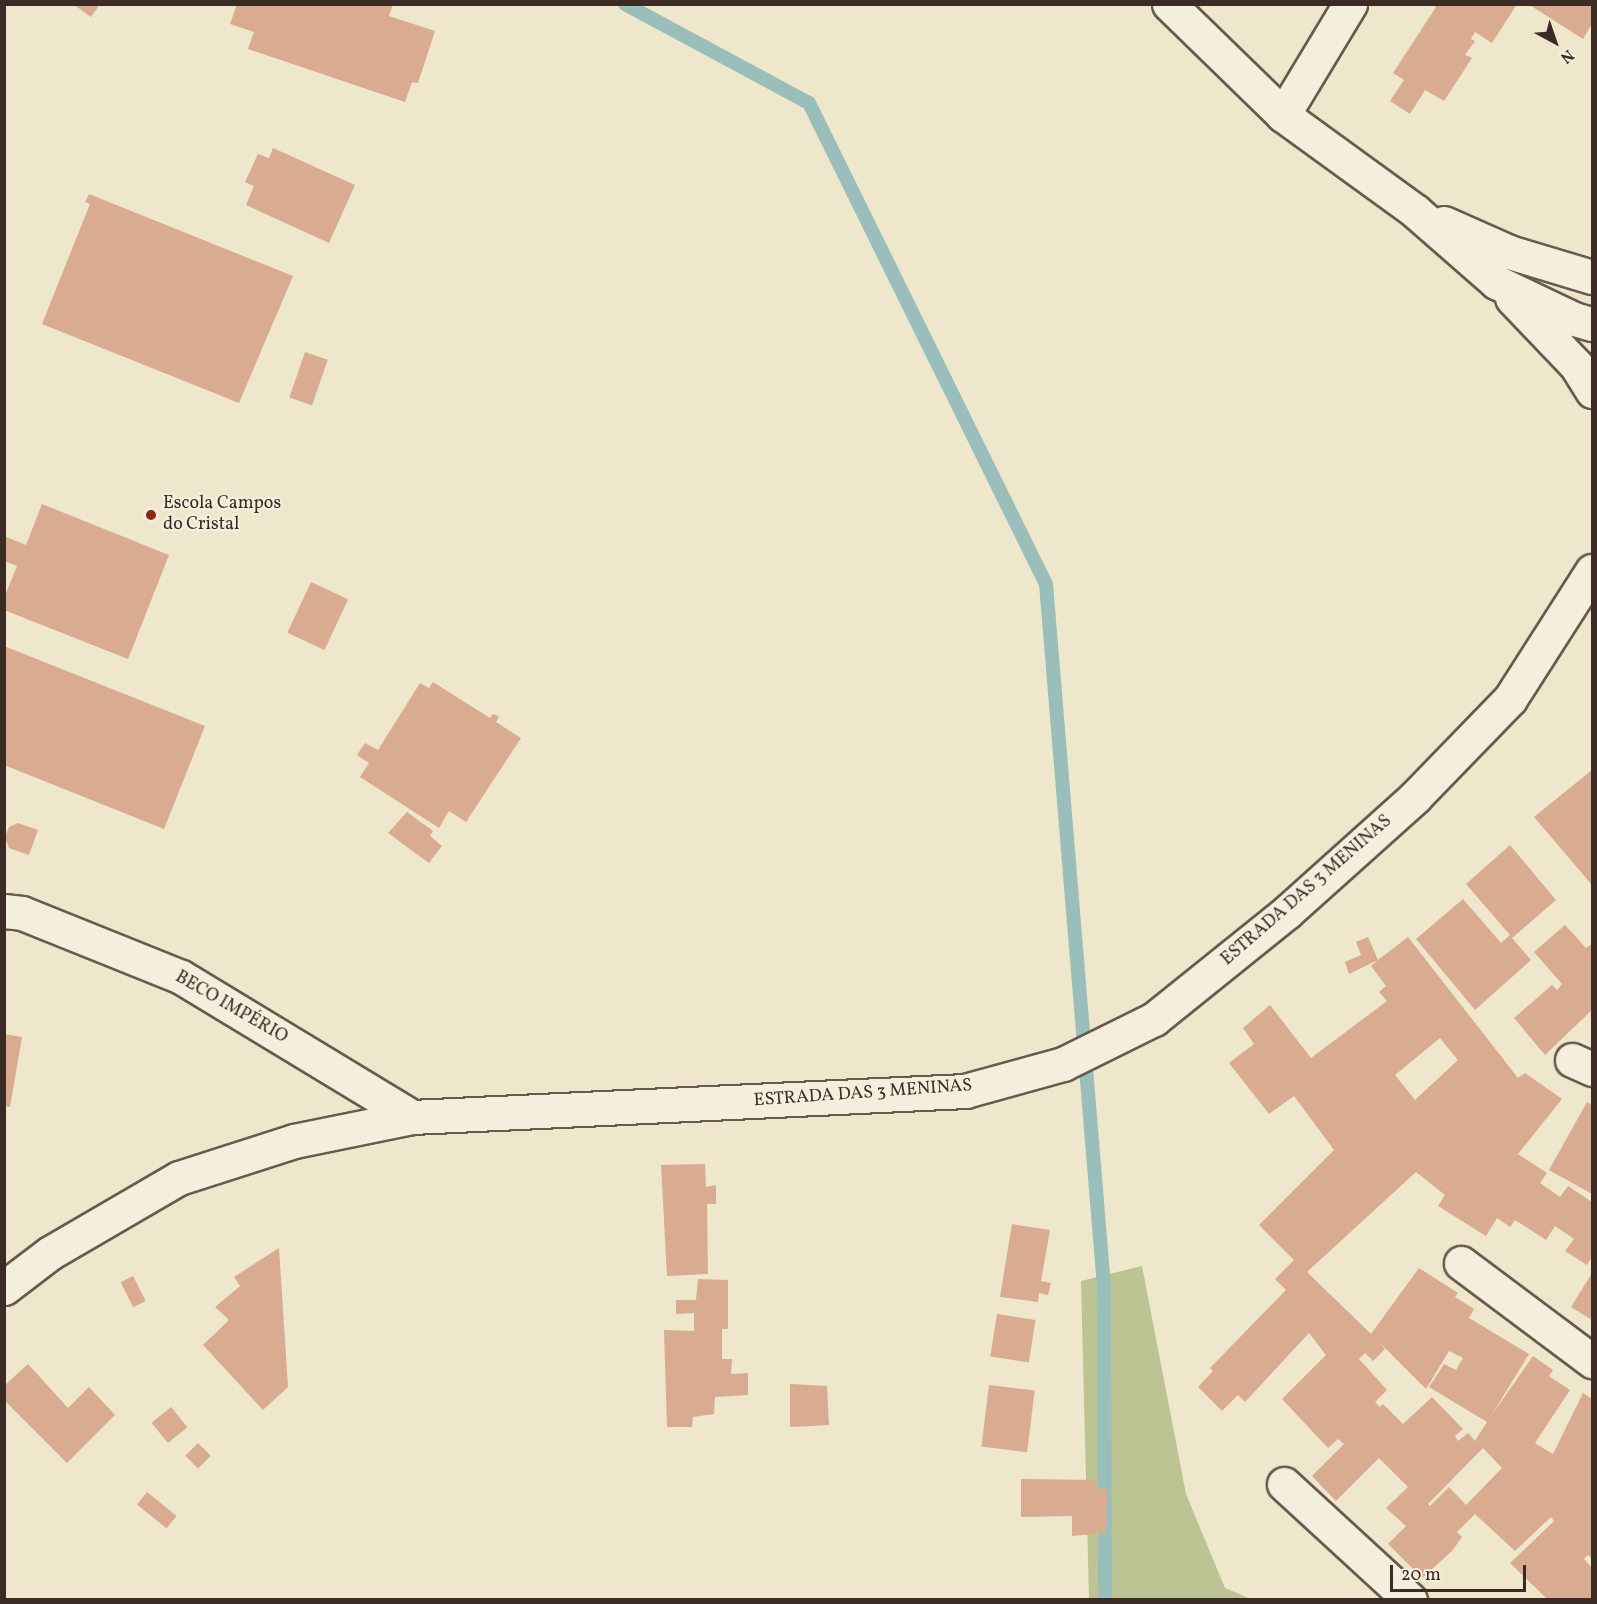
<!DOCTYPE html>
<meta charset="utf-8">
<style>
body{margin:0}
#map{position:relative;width:1597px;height:1604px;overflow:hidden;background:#eee7cb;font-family:Vollkorn,serif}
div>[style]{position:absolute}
.green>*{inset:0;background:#bdc494}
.stream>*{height:14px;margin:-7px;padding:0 7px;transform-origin:7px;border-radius:7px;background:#9abfbb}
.building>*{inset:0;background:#d9ab91;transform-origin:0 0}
.roads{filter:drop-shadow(2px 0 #685a4e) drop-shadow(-2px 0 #685a4e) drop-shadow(0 2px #685a4e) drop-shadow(0 -2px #685a4e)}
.minor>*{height:33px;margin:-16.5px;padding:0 16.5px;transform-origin:16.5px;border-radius:16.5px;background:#f4efdd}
.secondary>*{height:33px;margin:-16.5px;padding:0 16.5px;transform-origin:16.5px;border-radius:16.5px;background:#f4efdd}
.dots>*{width:16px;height:16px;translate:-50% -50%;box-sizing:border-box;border:3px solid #f4efdd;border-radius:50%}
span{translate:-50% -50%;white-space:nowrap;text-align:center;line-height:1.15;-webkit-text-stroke:4.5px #f4efdd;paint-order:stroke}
.poi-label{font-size:18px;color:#3c2b24}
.left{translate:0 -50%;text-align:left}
.street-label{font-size:18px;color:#3c2b24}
.frame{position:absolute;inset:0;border:6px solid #3c2b24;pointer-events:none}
.north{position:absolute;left:1525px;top:12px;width:60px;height:60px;-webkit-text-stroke:4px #f4efdd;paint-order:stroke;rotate:140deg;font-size:16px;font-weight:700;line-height:24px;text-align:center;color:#3c2b24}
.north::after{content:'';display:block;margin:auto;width:21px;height:27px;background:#3c2b24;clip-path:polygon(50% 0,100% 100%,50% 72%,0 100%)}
.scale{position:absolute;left:1390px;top:1565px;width:136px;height:27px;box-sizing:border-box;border:3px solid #3c2b24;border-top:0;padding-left:8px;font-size:18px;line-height:21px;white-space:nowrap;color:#3c2b24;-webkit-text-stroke:4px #f4efdd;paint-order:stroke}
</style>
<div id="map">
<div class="green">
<div style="clip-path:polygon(1142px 1266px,1186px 1494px,1225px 1588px,1251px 1599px,1089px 1599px,1081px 1281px)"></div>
</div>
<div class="stream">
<div style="left:625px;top:4px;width:209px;rotate:28.3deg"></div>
<div style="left:809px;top:103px;width:536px;rotate:63.77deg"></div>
<div style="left:1046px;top:584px;width:704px;rotate:85.28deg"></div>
<div style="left:1104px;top:1286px;width:314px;rotate:89.8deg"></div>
</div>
<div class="building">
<div style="clip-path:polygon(73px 4px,100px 4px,91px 17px)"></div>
<div style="clip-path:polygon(237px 4px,393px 4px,389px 16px,435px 31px,418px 83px,412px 82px,405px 102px,248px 49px,254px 32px,230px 24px)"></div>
<div style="clip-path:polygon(1430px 4px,1517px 4px,1492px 43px,1475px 32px,1471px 39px,1475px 41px,1465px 55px,1472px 58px,1444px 101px,1425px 90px,1410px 114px,1390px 101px,1404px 80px,1393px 73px,1436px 7px)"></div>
<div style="clip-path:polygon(1528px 4px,1592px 4px,1592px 24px,1583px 39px)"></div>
<div style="clip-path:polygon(273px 148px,355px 185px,329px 243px,246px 205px,254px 186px,245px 182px,258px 154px,269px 158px)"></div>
<div style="clip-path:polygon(89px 194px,293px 276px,239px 403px,42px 324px,90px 204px,85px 202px)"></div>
<div style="left:305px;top:352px;width:24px;height:48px;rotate:19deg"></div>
<div style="clip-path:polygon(42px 504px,169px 555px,128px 659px,4px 610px,4px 598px,17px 566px,4px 561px,4px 536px,26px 545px)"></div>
<div style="left:311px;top:582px;width:41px;height:56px;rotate:25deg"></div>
<div style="clip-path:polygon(4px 646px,205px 726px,164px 829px,4px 765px)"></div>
<div style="clip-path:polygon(433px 682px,490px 718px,493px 714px,499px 717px,496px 722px,521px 738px,466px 822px,449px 811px,439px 828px,360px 777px,369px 763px,357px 755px,365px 743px,378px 750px,420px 683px,429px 688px)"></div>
<div style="clip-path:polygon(1592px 770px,1592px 885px,1534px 817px)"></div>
<div style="clip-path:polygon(407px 812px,433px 831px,430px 836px,442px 846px,429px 863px,388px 833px)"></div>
<div style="clip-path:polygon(18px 823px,38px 830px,29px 855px,9px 848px,5px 837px,9px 827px)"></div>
<div style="clip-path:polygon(1510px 845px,1556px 900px,1512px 938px,1531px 960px,1475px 1010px,1416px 939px,1463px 899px,1501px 943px,1510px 935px,1466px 884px)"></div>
<div style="clip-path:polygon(1565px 925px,1586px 948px,1592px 944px,1592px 1010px,1545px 1055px,1514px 1018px,1552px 985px,1557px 990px,1562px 984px,1534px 952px)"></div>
<div style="clip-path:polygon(evenodd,1368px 937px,1378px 960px,1408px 937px,1518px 1078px,1525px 1073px,1562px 1099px,1518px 1154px,1547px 1173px,1540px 1183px,1560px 1197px,1568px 1186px,1592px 1202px,1592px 1257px,1587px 1265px,1565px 1251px,1574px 1239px,1555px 1226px,1546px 1240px,1515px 1220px,1510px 1227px,1497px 1218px,1486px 1236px,1438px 1206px,1445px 1195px,1416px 1172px,1307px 1272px,1371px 1334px,1419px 1268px,1458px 1293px,1455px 1297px,1474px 1309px,1469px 1318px,1529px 1354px,1491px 1416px,1533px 1356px,1553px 1370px,1549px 1376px,1570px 1390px,1535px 1443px,1553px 1454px,1583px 1393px,1592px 1399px,1592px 1559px,1588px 1555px,1584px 1559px,1592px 1568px,1592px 1599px,1547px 1599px,1510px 1563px,1554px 1521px,1551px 1517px,1515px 1551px,1475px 1514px,1457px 1532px,1462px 1537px,1452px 1551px,1422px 1578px,1388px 1544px,1406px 1526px,1386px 1508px,1408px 1487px,1379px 1458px,1336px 1501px,1312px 1476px,1344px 1444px,1338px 1439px,1328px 1448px,1282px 1399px,1326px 1355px,1309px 1333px,1245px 1402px,1238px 1395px,1222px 1411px,1198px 1387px,1213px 1371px,1210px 1368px,1286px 1290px,1275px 1279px,1294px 1260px,1259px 1225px,1334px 1150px,1294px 1096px,1269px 1114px,1229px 1063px,1254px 1044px,1243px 1028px,1270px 1005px,1311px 1058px,1387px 1001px,1379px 992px,1386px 986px,1371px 966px,1378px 960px,1349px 974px,1345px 962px,1361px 955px,1356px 942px,1368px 937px,1440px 1038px,1458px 1060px,1415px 1100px,1395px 1075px,1440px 1038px,1368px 937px,1377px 1340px,1426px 1389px,1449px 1351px,1463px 1358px,1456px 1370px,1444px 1364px,1429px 1387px,1487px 1422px,1475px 1441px,1468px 1433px,1458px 1441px,1455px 1436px,1463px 1429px,1432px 1397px,1403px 1424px,1383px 1404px,1380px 1407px,1375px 1402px,1387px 1390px,1359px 1359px,1365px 1353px,1373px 1361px,1385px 1349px,1377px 1340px,1368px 937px,1483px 1448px,1502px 1468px,1466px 1505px,1449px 1487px,1430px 1506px,1428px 1504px,1483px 1448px)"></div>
<div style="clip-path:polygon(4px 1034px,22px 1037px,10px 1107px,4px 1106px)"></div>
<div style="clip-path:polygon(1587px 1102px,1592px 1105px,1592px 1194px,1549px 1170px)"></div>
<div style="clip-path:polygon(705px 1164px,706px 1187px,716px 1185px,716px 1204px,707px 1204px,708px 1274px,667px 1276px,661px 1165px)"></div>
<div style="clip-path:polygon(1012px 1224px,1050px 1230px,1041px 1281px,1051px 1283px,1048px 1295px,1039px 1293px,1038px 1302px,1000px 1297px)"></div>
<div style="clip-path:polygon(279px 1248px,288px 1387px,263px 1410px,203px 1345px,229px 1320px,215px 1307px,240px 1286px,234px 1277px)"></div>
<div style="clip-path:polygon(1592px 1273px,1592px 1320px,1571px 1307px)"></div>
<div style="left:133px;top:1276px;width:28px;height:14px;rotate:63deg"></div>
<div style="clip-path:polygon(698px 1279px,728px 1280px,728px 1329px,722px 1329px,722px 1359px,732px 1359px,731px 1374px,748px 1373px,748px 1395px,715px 1397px,714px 1414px,693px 1417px,692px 1427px,667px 1427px,664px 1330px,694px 1331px,694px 1313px,676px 1314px,676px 1300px,696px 1300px)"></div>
<div style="left:997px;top:1314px;width:39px;height:43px;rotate:9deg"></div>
<div style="clip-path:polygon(28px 1364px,68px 1408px,89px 1387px,115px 1415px,67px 1463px,4px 1400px,4px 1386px)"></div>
<div style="clip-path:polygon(790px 1384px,827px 1386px,829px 1425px,790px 1427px)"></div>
<div style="left:989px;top:1385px;width:46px;height:62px;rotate:7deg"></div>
<div style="left:171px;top:1407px;width:26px;height:25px;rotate:51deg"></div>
<div style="left:198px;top:1443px;width:18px;height:18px;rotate:45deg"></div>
<div style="clip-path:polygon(1021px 1479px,1097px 1480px,1096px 1489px,1108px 1489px,1106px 1533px,1072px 1536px,1072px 1516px,1021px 1517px)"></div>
<div style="left:147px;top:1492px;width:38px;height:16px;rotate:39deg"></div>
</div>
<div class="roads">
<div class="minor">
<div style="left:1283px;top:115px;width:130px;rotate:-58.9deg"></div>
<div style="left:4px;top:911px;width:18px;rotate:6deg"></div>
<div style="left:22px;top:913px;width:171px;rotate:21.9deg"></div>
<div style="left:181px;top:977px;width:270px;rotate:31.2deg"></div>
<div style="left:1572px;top:1060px;width:22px;rotate:24deg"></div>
<div style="left:1461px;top:1263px;width:164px;rotate:36.8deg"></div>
<div style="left:1284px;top:1484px;width:171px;rotate:42.6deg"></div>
</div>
<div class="secondary">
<div style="left:1169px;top:4px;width:159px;rotate:44.2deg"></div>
<div style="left:1283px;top:115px;width:163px;rotate:36deg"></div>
<div style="left:1415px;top:211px;width:108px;rotate:41.2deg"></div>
<div style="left:1496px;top:282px;width:86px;rotate:25.4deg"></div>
<div style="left:1574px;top:319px;width:19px;rotate:16deg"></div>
<div style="left:1444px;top:223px;width:71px;rotate:24deg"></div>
<div style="left:1509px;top:252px;width:87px;rotate:16.8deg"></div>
<div style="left:1512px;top:298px;width:93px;rotate:46.3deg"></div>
<div style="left:1576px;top:365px;width:31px;rotate:58deg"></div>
<div style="left:4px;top:1288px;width:58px;rotate:-37.3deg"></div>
<div style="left:50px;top:1253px;width:149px;rotate:-30.2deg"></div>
<div style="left:179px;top:1178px;width:121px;rotate:-17.8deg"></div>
<div style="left:294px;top:1141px;width:120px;rotate:-11.5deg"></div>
<div style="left:412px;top:1117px;width:554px;rotate:-2.69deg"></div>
<div style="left:965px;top:1091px;width:102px;rotate:-15.4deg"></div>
<div style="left:1063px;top:1064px;width:102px;rotate:-26.3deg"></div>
<div style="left:1154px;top:1019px;width:171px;rotate:-38.8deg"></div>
<div style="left:1287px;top:912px;width:172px;rotate:-41.9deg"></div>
<div style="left:1415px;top:797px;width:136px;rotate:-45.9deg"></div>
<div style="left:1510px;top:699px;width:152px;rotate:-57.4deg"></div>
</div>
</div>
<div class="dots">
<div style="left:151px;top:515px;background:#8f2418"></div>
</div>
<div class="poi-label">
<span class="left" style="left:163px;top:515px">Escola Campos<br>do Cristal</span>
</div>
<div class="street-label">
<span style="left:1307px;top:891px;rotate:-41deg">ESTRADA DAS 3 MENINAS</span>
<span style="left:231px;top:1008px;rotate:30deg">BECO IMPÉRIO</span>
<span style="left:863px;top:1094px;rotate:-4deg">ESTRADA DAS 3 MENINAS</span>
</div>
<div class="frame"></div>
<div class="north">N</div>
<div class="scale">20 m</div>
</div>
